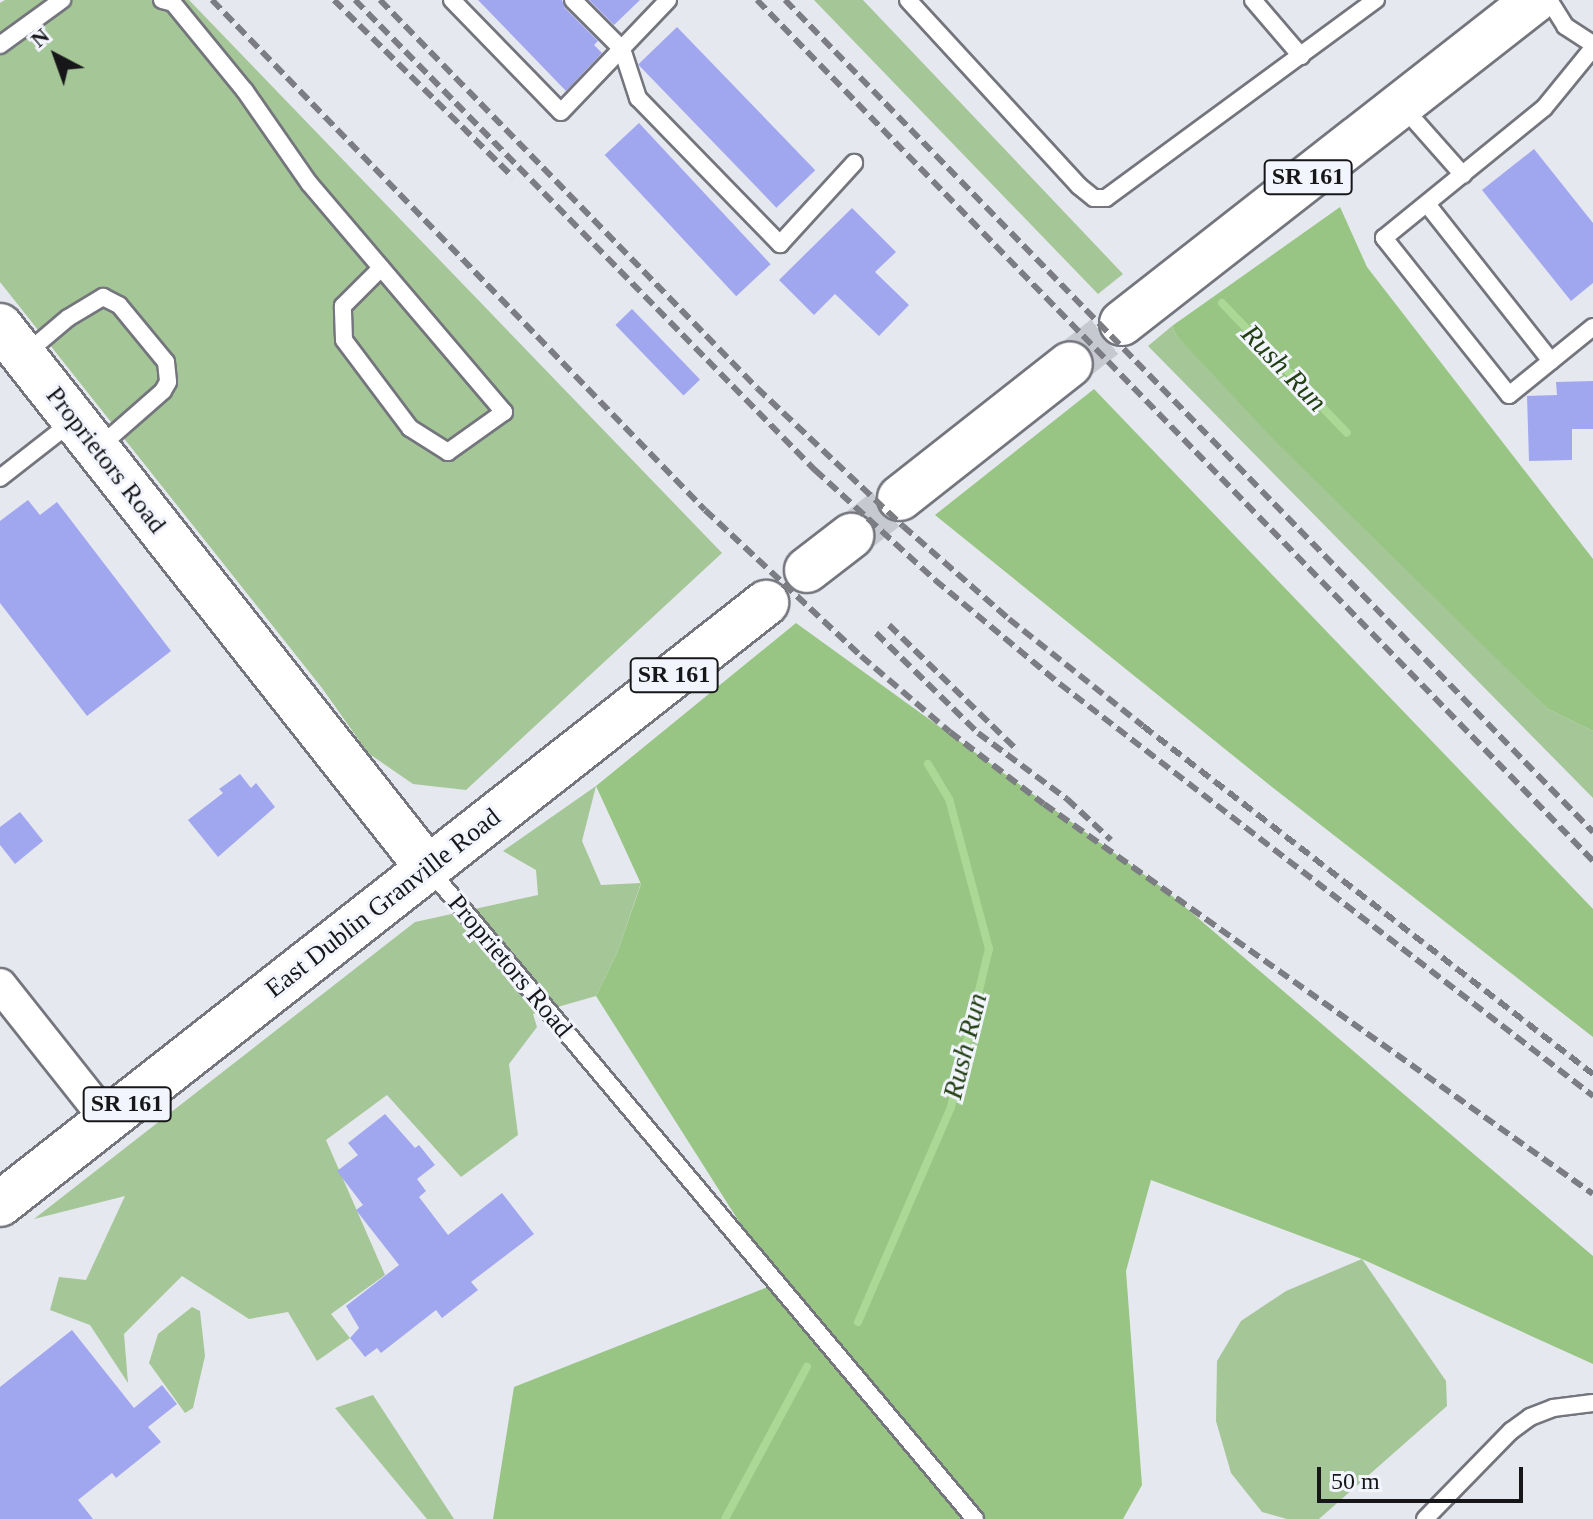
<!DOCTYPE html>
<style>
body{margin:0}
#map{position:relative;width:1593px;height:1519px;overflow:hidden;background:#e6e8f0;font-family:Georgia,serif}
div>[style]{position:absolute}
.green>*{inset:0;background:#a5c696}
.forest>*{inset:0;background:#98c583}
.stream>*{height:8px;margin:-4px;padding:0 4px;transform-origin:4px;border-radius:4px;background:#abd995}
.building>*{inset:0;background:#a0a7ef;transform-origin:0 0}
.primary-tunnel>*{height:44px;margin-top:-22px;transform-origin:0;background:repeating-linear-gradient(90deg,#c7c9d0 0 44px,transparent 0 66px)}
.roads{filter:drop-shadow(2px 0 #74757d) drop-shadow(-2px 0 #74757d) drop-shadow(0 2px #74757d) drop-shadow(0 -2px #74757d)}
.lane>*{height:16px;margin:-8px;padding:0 8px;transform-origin:8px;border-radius:8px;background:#fff}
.street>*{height:32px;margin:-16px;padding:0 16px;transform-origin:16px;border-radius:16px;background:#fff}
.secondary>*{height:44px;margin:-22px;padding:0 22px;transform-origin:22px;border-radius:22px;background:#fff}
.primary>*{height:44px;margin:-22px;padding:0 22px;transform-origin:22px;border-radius:22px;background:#fff}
.rail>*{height:6px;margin-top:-3px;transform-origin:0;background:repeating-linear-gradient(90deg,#7c7d82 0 12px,transparent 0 18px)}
span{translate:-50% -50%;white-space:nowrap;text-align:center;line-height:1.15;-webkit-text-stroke:6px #f3f5fe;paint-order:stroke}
.shield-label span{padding:2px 6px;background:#f3f5fe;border:2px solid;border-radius:6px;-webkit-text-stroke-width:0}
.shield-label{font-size:24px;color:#17171a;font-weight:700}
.street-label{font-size:26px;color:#17171a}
.water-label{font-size:28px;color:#224012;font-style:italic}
.north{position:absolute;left:16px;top:16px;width:80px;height:80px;-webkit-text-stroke:6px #f3f5fe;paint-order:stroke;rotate:319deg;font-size:22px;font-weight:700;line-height:32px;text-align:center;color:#17171a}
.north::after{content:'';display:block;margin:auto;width:28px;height:36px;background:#17171a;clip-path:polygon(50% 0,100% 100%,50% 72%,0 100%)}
.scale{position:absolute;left:1317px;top:1467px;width:206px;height:36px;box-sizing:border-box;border:4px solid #17171a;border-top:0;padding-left:10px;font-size:24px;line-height:28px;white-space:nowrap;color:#17171a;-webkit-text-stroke:6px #f3f5fe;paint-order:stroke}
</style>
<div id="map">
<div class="green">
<div style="clip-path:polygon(5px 0,189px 0,722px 553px,466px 790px,413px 784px,368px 753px,322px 688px,0 282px,0 3px)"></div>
<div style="clip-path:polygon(814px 0,863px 0,1123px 274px,1098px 294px)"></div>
<div style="clip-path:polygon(1172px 326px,1176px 335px,1548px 709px,1593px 731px,1593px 798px,1148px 346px)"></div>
<div style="clip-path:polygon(596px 786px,582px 841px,601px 885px,641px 883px,617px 953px,596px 996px,533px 1014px,537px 1027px,509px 1064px,518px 1135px,461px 1177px,387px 1095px,326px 1140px,385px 1275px,331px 1314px,350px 1338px,317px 1361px,288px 1312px,249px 1319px,182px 1276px,124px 1334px,128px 1383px,90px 1325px,50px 1310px,59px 1277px,86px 1280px,125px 1196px,34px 1219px,415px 922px,538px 895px,536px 870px,503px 851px)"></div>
<div style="clip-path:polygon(1362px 1259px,1446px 1381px,1447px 1406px,1319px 1519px,1287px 1519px,1262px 1512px,1231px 1473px,1216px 1421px,1217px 1361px,1241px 1321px,1286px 1291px)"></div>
<div style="clip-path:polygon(192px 1307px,200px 1311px,205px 1356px,193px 1408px,185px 1413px,149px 1363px,158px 1334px)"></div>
<div style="clip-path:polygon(373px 1395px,454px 1519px,427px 1519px,335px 1408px)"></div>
</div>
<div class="forest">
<div style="clip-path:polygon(1340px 207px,1367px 267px,1593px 559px,1593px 731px,1548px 709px,1276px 442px,1176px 335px,1172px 326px)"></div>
<div style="clip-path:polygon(1094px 389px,1593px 909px,1593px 1037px,1272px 787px,935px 515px)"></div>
<div style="clip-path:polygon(796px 623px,1164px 889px,1593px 1256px,1593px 1364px,1362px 1259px,1151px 1180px,1126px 1271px,1142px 1485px,1123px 1519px,493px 1519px,514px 1387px,778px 1283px,596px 996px,617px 953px,641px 884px,596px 786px)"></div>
</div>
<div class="stream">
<div style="left:1222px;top:303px;width:180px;rotate:46.1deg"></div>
<div style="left:858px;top:1322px;width:234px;rotate:-66.6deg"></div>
<div style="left:951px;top:1107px;width:163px;rotate:-76.5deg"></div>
<div style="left:989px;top:949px;width:155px;rotate:-104.9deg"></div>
<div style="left:949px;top:799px;width:41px;rotate:-121deg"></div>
<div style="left:725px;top:1519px;width:173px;rotate:-61.7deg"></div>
</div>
<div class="building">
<div style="clip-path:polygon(478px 0,562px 0,565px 8px,598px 41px,594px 45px,602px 53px,566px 91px)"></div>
<div style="clip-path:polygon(589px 0,640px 0,614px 25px)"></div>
<div style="left:677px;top:27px;width:199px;height:54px;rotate:46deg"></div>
<div style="left:639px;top:123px;width:193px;height:47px;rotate:47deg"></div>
<div style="clip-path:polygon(1534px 149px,1593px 223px,1593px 283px,1571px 301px,1482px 190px)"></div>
<div style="clip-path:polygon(852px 208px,896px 252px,875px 272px,909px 305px,879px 336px,835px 294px,814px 315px,779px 280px)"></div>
<div style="left:632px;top:309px;width:98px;height:23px;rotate:46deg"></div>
<div style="clip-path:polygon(1593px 381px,1593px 429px,1572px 429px,1572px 460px,1529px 461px,1527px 396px,1557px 395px,1556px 382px)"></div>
<div style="clip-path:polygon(28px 500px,40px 515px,57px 502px,171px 651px,87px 716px,0 603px,0 521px)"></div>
<div style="clip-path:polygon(240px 774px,251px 788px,256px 783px,275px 807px,218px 857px,188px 820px,223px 793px,219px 789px)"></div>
<div style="clip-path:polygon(20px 812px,43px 841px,15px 864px,0 845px,0 827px)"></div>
<div style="clip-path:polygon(385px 1114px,415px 1148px,419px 1145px,435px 1165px,417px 1179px,426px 1191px,419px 1197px,448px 1235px,502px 1193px,534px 1234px,471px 1282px,478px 1290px,442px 1318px,436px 1310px,381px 1353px,377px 1348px,365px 1357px,350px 1338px,359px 1328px,346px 1306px,399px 1265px,356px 1210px,363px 1205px,337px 1171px,358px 1155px,348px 1143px)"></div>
<div style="clip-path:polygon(72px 1330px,134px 1408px,162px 1385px,177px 1404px,148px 1427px,161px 1442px,116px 1478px,112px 1473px,78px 1500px,93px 1519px,0 1519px,0 1387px)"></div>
</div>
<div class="primary-tunnel">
<div style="left:1070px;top:364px;width:66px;rotate:-38.3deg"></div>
<div style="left:851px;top:536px;width:62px;rotate:-37.8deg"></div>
</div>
<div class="roads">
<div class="lane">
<div style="left:162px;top:0;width:11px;rotate:15deg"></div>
<div style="left:173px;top:3px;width:114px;rotate:50.7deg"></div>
<div style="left:245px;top:91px;width:112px;rotate:55.2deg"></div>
<div style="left:309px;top:183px;width:301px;rotate:49.6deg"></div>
<div style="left:504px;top:412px;width:69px;rotate:144.5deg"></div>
<div style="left:448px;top:452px;width:45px;rotate:-147.7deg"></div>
<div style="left:410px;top:428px;width:110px;rotate:-126.9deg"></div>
<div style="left:344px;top:340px;width:34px;rotate:-92deg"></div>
<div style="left:343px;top:306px;width:54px;rotate:-45deg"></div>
<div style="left:452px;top:0;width:156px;rotate:45.8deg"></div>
<div style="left:561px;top:112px;width:155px;rotate:-46.3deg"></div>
<div style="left:573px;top:0;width:69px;rotate:45deg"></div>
<div style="left:622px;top:49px;width:52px;rotate:71.9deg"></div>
<div style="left:638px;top:98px;width:204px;rotate:45.8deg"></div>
<div style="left:780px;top:244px;width:110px;rotate:-47.6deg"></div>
<div style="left:908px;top:0;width:253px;rotate:47.4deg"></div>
<div style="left:1079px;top:186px;width:19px;rotate:39deg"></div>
<div style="left:1094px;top:198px;width:12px"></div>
<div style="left:1106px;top:198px;width:335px;rotate:-36.3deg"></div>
<div style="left:1253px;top:0;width:74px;rotate:49.4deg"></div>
<div style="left:1549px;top:0;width:31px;rotate:58deg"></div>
<div style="left:1565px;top:26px;width:33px;rotate:33deg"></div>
<div style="left:0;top:45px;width:77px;rotate:-36deg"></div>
<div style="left:1402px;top:106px;width:92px;rotate:48.5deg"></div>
<div style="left:1427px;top:204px;width:200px;rotate:51.7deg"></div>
<div style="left:1551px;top:361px;width:54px;rotate:141deg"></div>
<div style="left:1509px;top:395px;width:201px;rotate:-128.5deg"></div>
<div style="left:1384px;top:238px;width:206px;rotate:-39.1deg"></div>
<div style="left:1544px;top:108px;width:77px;rotate:-50.8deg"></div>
<div style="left:23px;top:356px;width:59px;rotate:-40.2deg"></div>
<div style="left:68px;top:318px;width:41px;rotate:-31deg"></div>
<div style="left:103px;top:297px;width:18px;rotate:27deg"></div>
<div style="left:119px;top:305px;width:74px;rotate:50.5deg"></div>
<div style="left:166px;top:362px;width:20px;rotate:84deg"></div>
<div style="left:168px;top:382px;width:10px;rotate:119deg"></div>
<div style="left:163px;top:391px;width:86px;rotate:138.8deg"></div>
<div style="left:1551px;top:361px;width:54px;rotate:-39deg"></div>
<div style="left:0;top:478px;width:93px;rotate:-38deg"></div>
<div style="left:428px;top:868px;width:850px;rotate:49.96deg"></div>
<div style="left:1425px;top:1519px;width:123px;rotate:-45.7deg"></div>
<div style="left:1511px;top:1431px;width:24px;rotate:-36deg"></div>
<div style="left:1530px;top:1417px;width:25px;rotate:-21deg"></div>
<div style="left:1553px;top:1408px;width:40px;rotate:-7.1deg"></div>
</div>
<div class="street">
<div style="left:0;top:985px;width:172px;rotate:51.6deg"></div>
</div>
<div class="secondary">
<div style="left:0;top:326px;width:691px;rotate:51.7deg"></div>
</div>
<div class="primary">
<div style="left:1122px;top:323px;width:524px;rotate:-38.03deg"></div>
<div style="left:900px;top:498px;width:216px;rotate:-38.2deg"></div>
<div style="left:807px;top:570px;width:56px;rotate:-37.7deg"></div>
<div style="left:0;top:1204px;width:974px;rotate:-38.12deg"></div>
</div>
</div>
<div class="rail">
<div style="left:212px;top:0;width:709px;rotate:45.97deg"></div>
<div style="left:705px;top:510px;width:214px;rotate:43.1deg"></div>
<div style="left:861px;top:656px;width:117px;rotate:40.5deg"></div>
<div style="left:950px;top:732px;width:118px;rotate:37.5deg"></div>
<div style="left:1044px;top:804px;width:673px;rotate:35.39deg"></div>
<div style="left:334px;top:0;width:252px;rotate:44.7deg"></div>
<div style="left:355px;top:0;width:658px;rotate:45.62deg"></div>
<div style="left:815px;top:470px;width:163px;rotate:42.5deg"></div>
<div style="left:935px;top:580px;width:163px;rotate:39.8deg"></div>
<div style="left:1060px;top:684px;width:674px;rotate:37.7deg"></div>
<div style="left:380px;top:0;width:541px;rotate:45.82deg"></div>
<div style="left:757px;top:388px;width:201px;rotate:43.4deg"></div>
<div style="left:903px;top:526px;width:141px;rotate:41.3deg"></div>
<div style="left:1009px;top:619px;width:171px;rotate:38.6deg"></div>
<div style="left:1143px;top:726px;width:569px;rotate:37.72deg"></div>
<div style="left:757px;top:0;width:1200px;rotate:45.84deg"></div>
<div style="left:785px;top:0;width:1160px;rotate:45.84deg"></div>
<div style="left:889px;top:625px;width:180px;rotate:44.3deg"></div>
<div style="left:876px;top:633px;width:143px;rotate:44.4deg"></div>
<div style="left:978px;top:733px;width:111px;rotate:36.6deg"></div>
<div style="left:1067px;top:799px;width:60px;rotate:43deg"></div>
</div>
<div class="shield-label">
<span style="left:1308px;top:177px">SR 161</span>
<span style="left:674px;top:675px">SR 161</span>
<span style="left:127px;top:1104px">SR 161</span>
</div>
<div class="street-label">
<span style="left:106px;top:460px;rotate:52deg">Proprietors Road</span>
<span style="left:383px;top:903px;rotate:-38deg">East Dublin Granville Road</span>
<span style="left:510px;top:966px;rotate:50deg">Proprietors Road</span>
</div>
<div class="water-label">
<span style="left:1284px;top:368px;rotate:46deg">Rush Run</span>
<span style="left:965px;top:1046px;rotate:-76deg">Rush Run</span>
</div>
<div class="north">N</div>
<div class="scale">50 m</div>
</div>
